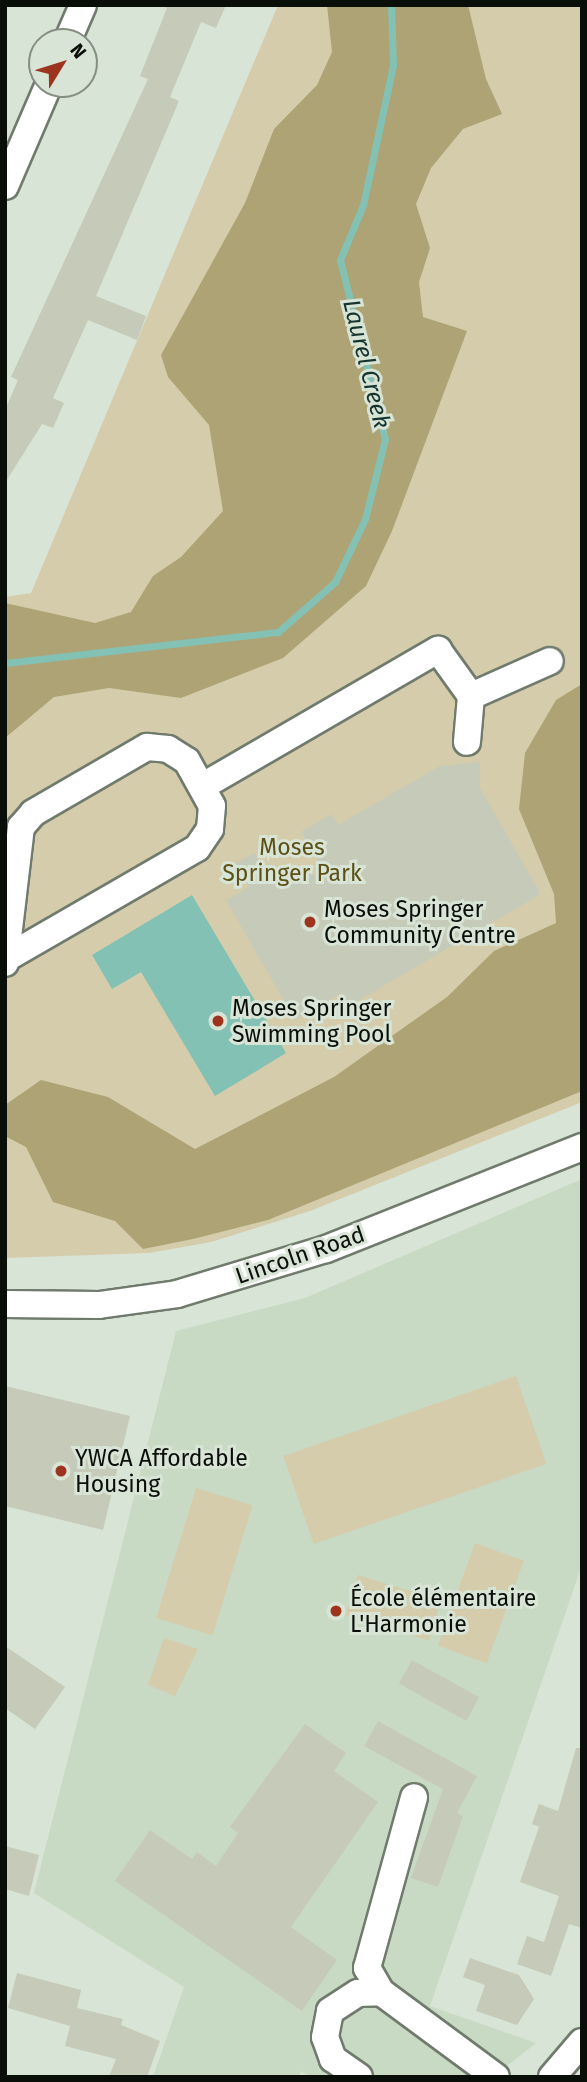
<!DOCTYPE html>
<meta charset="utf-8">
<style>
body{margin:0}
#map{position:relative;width:587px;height:2082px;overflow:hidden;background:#d8e4d5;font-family:"Fira Sans",sans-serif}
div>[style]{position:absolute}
.built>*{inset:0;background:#c9dac4}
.green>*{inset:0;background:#d4ccab;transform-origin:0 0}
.forest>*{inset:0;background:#aea374}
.water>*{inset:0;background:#84c1b5}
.stream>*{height:7px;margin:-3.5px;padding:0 3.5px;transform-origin:3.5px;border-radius:3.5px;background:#84c1b5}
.building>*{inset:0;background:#c6cab8;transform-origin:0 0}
.roads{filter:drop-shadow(2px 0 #707b6d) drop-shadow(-2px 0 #707b6d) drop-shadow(0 2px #707b6d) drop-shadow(0 -2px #707b6d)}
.minor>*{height:26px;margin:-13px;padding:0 13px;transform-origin:13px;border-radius:13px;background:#fff}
.dots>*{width:19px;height:19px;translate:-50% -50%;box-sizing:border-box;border:4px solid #d8e4d5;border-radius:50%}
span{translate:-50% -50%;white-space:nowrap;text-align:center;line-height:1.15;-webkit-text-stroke:6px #d8e4d5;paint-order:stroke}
.park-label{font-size:23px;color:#5d5017}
.poi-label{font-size:23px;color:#0a0e09}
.left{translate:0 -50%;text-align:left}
.street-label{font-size:23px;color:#0a0e09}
.water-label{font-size:24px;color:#15342f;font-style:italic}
.frame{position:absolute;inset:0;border:7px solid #0a0e09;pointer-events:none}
.north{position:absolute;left:28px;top:28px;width:70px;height:70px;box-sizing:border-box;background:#d8e4d5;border:2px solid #868e83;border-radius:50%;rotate:52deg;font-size:19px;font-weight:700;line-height:28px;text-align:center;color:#0a0e09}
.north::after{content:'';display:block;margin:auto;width:24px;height:32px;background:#9d341e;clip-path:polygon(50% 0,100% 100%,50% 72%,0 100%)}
</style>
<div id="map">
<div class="built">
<div style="clip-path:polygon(582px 1179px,582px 1565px,430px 2006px,536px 2043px,493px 2077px,310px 2077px,301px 2071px,299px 2077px,153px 2077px,184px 1987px,34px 1893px,176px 1331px,305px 1298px)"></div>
</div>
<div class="green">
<div style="clip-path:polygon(278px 5px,582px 5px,582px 1102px,310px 1211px,211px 1242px,149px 1253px,5px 1258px,5px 597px,31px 593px)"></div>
<div style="left:516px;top:1376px;width:93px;height:246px;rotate:71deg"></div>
<div style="left:196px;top:1488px;width:59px;height:136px;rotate:17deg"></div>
<div style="left:475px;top:1543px;width:52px;height:109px;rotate:20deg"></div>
<div style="left:358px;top:1575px;width:87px;height:42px;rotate:17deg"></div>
<div style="clip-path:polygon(164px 1638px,198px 1649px,175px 1696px,148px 1685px)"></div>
</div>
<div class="forest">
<div style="clip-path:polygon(327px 5px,468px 5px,486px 79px,502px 114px,463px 129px,431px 168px,416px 204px,430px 248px,419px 282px,423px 317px,467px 331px,392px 531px,366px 586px,283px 658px,181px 698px,109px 688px,54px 697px,5px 738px,5px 603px,95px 623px,131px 612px,153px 576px,181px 557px,223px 511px,209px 425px,168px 377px,161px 355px,245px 203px,274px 129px,317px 85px,332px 52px)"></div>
<div style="clip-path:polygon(582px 684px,582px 1091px,268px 1220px,193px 1239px,143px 1249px,115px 1221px,53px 1202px,26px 1147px,5px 1136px,5px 1105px,41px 1080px,108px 1097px,195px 1149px,334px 1077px,447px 997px,494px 951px,556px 923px,554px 894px,519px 809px,525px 753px,556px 700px)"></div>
</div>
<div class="water">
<div style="clip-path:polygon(192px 895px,286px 1053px,215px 1096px,141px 972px,112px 989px,92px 955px)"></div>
</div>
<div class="stream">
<div style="left:5px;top:663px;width:275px;rotate:-6.5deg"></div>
<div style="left:278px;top:632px;width:76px;rotate:-41.3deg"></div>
<div style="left:335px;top:582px;width:70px;rotate:-64.5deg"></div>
<div style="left:365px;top:519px;width:82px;rotate:-76deg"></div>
<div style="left:385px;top:439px;width:185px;rotate:-104.1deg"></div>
<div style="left:340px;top:260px;width:60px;rotate:-67.3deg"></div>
<div style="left:363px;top:205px;width:143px;rotate:-77.9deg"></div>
<div style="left:393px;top:65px;width:60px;rotate:-91.9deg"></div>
</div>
<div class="building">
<div style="clip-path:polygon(162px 5px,226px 5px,216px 28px,201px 22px,170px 97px,179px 101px,96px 296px,146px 316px,137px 340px,88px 320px,53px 398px,64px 403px,53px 428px,42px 424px,5px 483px,5px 410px,18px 380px,11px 377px,148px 79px,140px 76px,167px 8px)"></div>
<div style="clip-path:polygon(480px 762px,480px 788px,541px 894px,349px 1006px,342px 993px,295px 1020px,226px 900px,249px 887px,235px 864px,254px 853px,260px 862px,328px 878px,301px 832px,332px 814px,338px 825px,440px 766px)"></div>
<div style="clip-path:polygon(5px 1386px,130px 1416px,103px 1530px,5px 1506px)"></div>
<div style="clip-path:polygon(5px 1646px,65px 1687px,35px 1729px,5px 1708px)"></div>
<div style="left:412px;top:1660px;width:77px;height:27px;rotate:29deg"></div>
<div style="clip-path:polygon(378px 1721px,477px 1776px,457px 1813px,463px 1816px,438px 1887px,411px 1878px,443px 1789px,364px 1746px)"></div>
<div style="clip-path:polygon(305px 1724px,346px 1753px,334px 1771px,378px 1802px,291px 1927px,337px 1960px,302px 2011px,115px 1881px,150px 1830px,192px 1859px,197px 1852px,216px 1866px,238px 1833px,230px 1827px)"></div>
<div style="clip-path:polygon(576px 1748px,582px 1748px,582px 1928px,569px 1924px,551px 1976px,517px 1964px,527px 1936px,544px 1942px,559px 1896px,520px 1882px,539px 1827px,532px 1824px,539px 1804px,558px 1811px)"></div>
<div style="clip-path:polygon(5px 1846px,39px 1855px,29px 1896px,5px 1889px)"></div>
<div style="clip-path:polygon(470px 1958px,519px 1975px,534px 1999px,517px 2025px,476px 2011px,485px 1985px,463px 1977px)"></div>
<div style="clip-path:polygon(17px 1973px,81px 1990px,77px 2008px,123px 2019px,121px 2025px,160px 2041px,147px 2077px,109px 2077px,116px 2059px,65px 2046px,70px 2026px,8px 2008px)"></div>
</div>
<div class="roads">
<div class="minor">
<div style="left:67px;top:42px;width:40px;rotate:-66.6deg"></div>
<div style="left:5px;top:186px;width:111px;rotate:-66.7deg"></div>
<div style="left:471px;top:696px;width:86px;rotate:-23.9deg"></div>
<div style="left:203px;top:786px;width:272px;rotate:-30.1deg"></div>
<div style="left:438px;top:650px;width:57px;rotate:54.3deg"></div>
<div style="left:471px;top:696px;width:46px;rotate:95deg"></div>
<div style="left:5px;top:963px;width:137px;rotate:-83.3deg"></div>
<div style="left:21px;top:827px;width:18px;rotate:-49deg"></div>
<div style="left:33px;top:813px;width:132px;rotate:-30.1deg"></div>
<div style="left:147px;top:747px;width:21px;rotate:5deg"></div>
<div style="left:168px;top:749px;width:22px;rotate:32deg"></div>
<div style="left:187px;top:761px;width:51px;rotate:60.9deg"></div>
<div style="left:212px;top:806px;width:23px;rotate:95deg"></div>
<div style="left:210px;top:829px;width:23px;rotate:124deg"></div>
<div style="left:197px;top:848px;width:218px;rotate:150deg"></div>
<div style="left:5px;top:1304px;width:94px;rotate:0.6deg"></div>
<div style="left:99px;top:1305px;width:79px;rotate:-8deg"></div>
<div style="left:177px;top:1294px;width:156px;rotate:-16.8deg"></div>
<div style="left:326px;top:1249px;width:276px;rotate:-21.7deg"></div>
<div style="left:381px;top:1992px;width:28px;rotate:-120deg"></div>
<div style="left:367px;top:1968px;width:177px;rotate:-74.6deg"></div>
<div style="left:359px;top:2077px;width:32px;rotate:-145deg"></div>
<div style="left:333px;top:2059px;width:23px;rotate:-110deg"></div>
<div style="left:325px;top:2037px;width:26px;rotate:-79deg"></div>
<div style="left:330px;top:2011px;width:33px;rotate:-33deg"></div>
<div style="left:358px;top:1993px;width:23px;rotate:-2deg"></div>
<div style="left:381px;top:1992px;width:143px;rotate:36.5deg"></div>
<div style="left:552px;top:2077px;width:46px;rotate:-49.4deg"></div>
</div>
</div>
<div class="dots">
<div style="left:310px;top:922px;background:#9d341e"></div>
<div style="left:218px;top:1021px;background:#9d341e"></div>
<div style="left:61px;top:1471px;background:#9d341e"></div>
<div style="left:336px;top:1611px;background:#9d341e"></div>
</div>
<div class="park-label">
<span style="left:292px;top:860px">Moses<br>Springer Park</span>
</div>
<div class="poi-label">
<span class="left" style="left:324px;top:922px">Moses Springer<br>Community Centre</span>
<span class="left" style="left:232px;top:1021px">Moses Springer<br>Swimming Pool</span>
<span class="left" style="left:75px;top:1471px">YWCA Affordable<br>Housing</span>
<span class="left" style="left:350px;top:1611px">École élémentaire<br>L'Harmonie</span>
</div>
<div class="street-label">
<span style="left:300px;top:1255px;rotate:-19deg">Lincoln Road</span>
</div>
<div class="water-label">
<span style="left:366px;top:364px;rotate:76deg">Laurel Creek</span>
</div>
<div class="frame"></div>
<div class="north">N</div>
</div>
